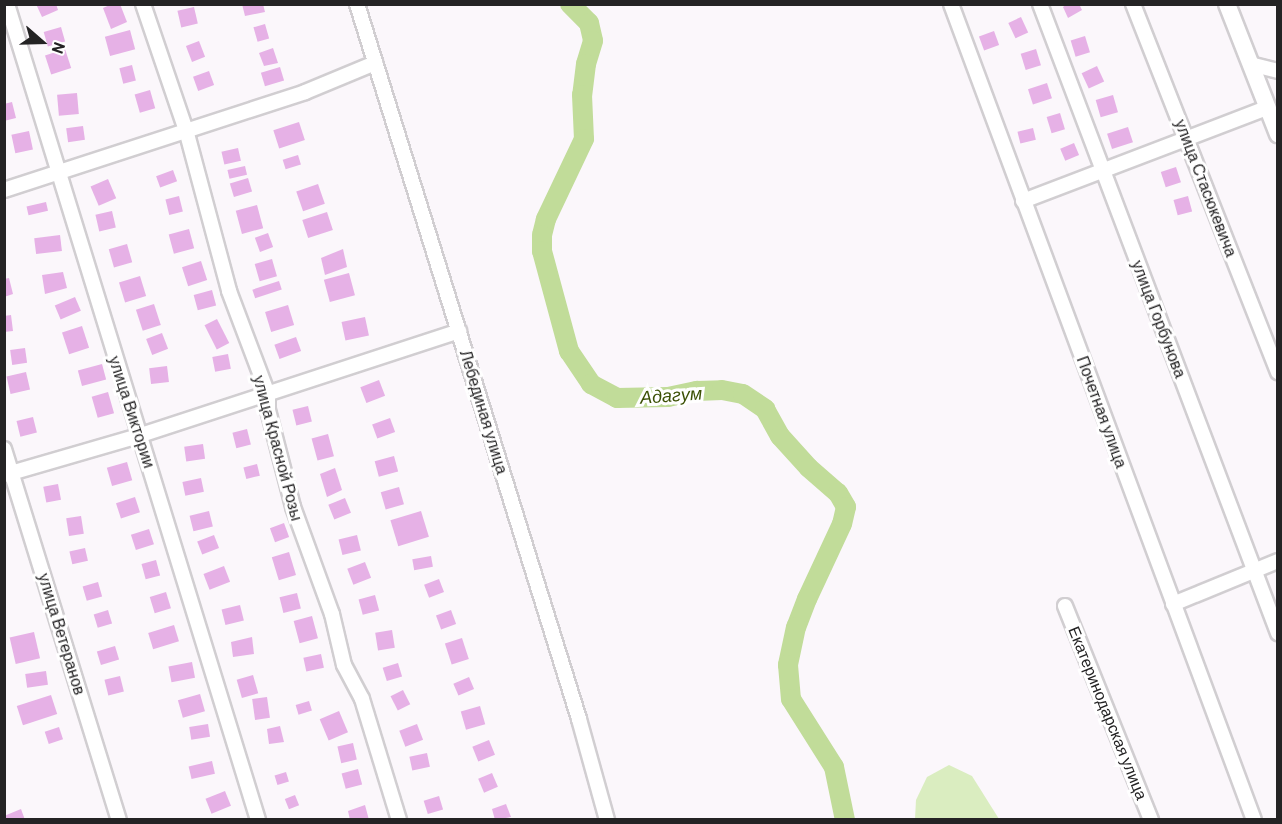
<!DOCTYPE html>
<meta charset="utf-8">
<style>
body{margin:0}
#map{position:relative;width:1282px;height:824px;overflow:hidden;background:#fbf7fb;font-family:Barlow,sans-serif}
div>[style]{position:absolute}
.green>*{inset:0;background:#daedc0}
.river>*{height:20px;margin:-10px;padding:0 10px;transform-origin:10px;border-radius:10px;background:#c1dc99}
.building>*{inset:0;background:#e6b1e6;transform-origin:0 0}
.roads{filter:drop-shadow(2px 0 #d1ced1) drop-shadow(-2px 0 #d1ced1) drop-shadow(0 2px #d1ced1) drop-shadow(0 -2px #d1ced1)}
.minor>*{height:14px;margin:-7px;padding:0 7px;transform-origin:7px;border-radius:7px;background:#fff}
.major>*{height:16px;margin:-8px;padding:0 8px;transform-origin:8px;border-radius:8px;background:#fff}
span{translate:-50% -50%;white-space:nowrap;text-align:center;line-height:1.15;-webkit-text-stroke:6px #fff;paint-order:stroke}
.street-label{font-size:16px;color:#242324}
.water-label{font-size:18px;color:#3b5005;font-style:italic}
.frame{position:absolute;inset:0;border:6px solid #242324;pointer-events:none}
.north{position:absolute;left:12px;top:12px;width:60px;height:60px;-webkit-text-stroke:4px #fff;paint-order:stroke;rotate:110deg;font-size:16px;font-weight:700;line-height:24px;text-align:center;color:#242324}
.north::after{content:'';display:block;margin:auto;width:21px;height:27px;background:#242324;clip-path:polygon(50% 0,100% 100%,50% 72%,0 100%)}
</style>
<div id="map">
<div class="green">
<div style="clip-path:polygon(949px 765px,972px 776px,999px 819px,915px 819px,916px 800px,927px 777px)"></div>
</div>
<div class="river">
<div style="left:570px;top:4px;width:27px;rotate:45deg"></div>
<div style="left:589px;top:23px;width:18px;rotate:77deg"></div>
<div style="left:593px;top:41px;width:24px;rotate:107deg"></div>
<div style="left:586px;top:64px;width:31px;rotate:97deg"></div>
<div style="left:582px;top:95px;width:44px;rotate:87.4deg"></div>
<div style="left:584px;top:139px;width:89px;rotate:115.4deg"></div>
<div style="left:546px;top:219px;width:16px;rotate:104deg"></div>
<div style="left:542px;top:235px;width:16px;rotate:90deg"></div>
<div style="left:542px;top:251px;width:104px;rotate:74.9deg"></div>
<div style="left:569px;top:351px;width:40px;rotate:56deg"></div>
<div style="left:591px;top:384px;width:30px;rotate:28deg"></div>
<div style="left:617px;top:398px;width:51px;rotate:-1.1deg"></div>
<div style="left:668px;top:397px;width:30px;rotate:-12deg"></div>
<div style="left:697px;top:391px;width:25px;rotate:-2deg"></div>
<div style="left:722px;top:390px;width:21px;rotate:11deg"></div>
<div style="left:743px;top:394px;width:27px;rotate:34deg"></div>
<div style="left:765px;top:409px;width:31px;rotate:61deg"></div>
<div style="left:780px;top:436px;width:43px;rotate:47.8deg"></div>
<div style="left:809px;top:468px;width:38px;rotate:41deg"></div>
<div style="left:838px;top:493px;width:16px;rotate:60deg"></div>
<div style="left:846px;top:507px;width:17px;rotate:103deg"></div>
<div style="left:842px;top:524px;width:83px;rotate:115deg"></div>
<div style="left:807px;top:599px;width:30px;rotate:111deg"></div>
<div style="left:796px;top:627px;width:39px;rotate:102deg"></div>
<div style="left:788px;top:665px;width:34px;rotate:85deg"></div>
<div style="left:791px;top:699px;width:80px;rotate:57.7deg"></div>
<div style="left:834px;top:767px;width:54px;rotate:78.3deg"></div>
</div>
<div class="building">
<div style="clip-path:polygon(36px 4px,56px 4px,58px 10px,42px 17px)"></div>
<div style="clip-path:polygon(112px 4px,120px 4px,127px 22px,111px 29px,103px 8px)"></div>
<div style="clip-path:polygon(242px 4px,263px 4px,265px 12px,245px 16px)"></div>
<div style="clip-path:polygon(1067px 4px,1079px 4px,1082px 10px,1068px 18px,1063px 7px)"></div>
<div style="left:194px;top:7px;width:17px;height:17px;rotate:77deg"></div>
<div style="left:1021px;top:17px;width:17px;height:14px;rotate:65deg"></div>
<div style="left:265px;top:24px;width:15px;height:12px;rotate:74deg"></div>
<div style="left:61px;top:27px;width:15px;height:18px;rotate:74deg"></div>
<div style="left:130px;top:30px;width:20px;height:26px;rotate:75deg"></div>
<div style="left:994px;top:31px;width:15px;height:16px;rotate:70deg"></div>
<div style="left:1085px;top:36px;width:17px;height:15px;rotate:73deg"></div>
<div style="left:199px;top:41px;width:17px;height:14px;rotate:69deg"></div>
<div style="clip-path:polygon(273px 48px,278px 63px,264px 66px,259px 53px)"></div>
<div style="left:65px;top:49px;width:20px;height:21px;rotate:72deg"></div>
<div style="left:1036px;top:49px;width:17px;height:16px;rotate:73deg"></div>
<div style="left:132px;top:65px;width:16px;height:13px;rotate:76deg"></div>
<div style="left:1097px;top:66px;width:17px;height:17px;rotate:65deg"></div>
<div style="left:280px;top:67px;width:14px;height:20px;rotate:73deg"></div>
<div style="left:209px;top:71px;width:15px;height:17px;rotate:70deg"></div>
<div style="left:1047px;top:83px;width:16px;height:20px;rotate:72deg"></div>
<div style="left:150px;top:90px;width:19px;height:16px;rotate:74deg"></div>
<div style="left:77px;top:93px;width:21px;height:20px;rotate:85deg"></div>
<div style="left:1113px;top:95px;width:18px;height:18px;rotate:74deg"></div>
<div style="clip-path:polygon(12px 102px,16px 118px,4px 121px,4px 104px)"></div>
<div style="left:1060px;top:113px;width:17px;height:14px;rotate:73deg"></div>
<div style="left:299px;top:122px;width:19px;height:27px;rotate:72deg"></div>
<div style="left:83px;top:126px;width:14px;height:17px;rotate:82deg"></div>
<div style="left:1128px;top:127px;width:16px;height:22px;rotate:72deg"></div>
<div style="left:1033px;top:128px;width:12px;height:16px;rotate:76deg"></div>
<div style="left:29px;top:131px;width:19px;height:18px;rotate:78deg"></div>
<div style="left:1074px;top:143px;width:13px;height:15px;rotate:67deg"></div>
<div style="left:238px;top:148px;width:13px;height:17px;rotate:77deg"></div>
<div style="left:298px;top:155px;width:10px;height:16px;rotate:73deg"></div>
<div style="left:245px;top:166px;width:9px;height:18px;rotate:77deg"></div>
<div style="left:1176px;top:167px;width:16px;height:16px;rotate:72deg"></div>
<div style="left:173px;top:170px;width:12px;height:18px;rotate:70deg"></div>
<div style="left:248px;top:178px;width:14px;height:19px;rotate:73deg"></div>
<div style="left:108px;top:179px;width:21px;height:19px;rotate:67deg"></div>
<div style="left:318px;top:184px;width:21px;height:23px;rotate:71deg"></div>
<div style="left:179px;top:196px;width:16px;height:14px;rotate:76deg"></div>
<div style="left:1188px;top:196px;width:16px;height:15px;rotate:75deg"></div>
<div style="left:46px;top:202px;width:9px;height:20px;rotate:77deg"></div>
<div style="left:257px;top:205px;width:24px;height:22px;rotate:75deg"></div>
<div style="left:112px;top:211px;width:17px;height:17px;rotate:77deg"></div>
<div style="left:327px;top:212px;width:19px;height:26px;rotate:72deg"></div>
<div style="left:189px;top:229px;width:20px;height:21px;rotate:75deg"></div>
<div style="left:268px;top:233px;width:15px;height:14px;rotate:70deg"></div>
<div style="left:60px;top:235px;width:16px;height:26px;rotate:83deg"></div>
<div style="left:127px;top:244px;width:19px;height:19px;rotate:74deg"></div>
<div style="clip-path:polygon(343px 249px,347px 267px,325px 275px,321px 258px)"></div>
<div style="left:272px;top:259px;width:18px;height:18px;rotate:74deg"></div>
<div style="left:201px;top:261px;width:20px;height:20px;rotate:72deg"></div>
<div style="clip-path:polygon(63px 272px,67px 288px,45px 294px,42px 275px)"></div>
<div style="left:349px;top:273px;width:23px;height:26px;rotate:75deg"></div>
<div style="left:140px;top:276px;width:21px;height:22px;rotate:73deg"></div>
<div style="clip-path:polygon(9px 278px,13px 294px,4px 297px,4px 279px)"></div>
<div style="left:279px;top:281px;width:9px;height:28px;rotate:72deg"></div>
<div style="left:212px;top:290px;width:16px;height:19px;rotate:75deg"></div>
<div style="left:75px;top:297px;width:15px;height:22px;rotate:67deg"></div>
<div style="left:154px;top:304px;width:22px;height:19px;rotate:72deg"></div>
<div style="left:288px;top:305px;width:21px;height:24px;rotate:73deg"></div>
<div style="clip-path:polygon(11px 315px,13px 331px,4px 332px,4px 316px)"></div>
<div style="left:365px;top:317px;width:19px;height:24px;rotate:78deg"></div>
<div style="left:217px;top:319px;width:27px;height:14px;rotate:63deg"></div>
<div style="left:82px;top:326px;width:23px;height:21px;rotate:72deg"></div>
<div style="left:162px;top:333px;width:17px;height:17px;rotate:69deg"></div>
<div style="left:296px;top:337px;width:15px;height:23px;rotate:70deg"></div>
<div style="left:25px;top:348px;width:15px;height:15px;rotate:82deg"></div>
<div style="left:228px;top:354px;width:15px;height:16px;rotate:79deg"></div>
<div style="left:102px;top:364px;width:16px;height:25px;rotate:75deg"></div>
<div style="left:167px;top:366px;width:16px;height:18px;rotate:83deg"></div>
<div style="left:26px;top:372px;width:18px;height:20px;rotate:77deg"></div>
<div style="left:379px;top:380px;width:17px;height:20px;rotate:69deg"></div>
<div style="left:108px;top:392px;width:22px;height:17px;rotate:74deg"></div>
<div style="left:308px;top:406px;width:16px;height:16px;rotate:76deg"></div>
<div style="left:33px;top:417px;width:16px;height:17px;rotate:76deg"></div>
<div style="left:390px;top:418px;width:15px;height:19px;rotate:70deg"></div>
<div style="left:247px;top:429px;width:16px;height:15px;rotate:76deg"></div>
<div style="left:328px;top:434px;width:23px;height:17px;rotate:75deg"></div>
<div style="left:203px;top:444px;width:15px;height:19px;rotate:82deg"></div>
<div style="left:394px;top:456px;width:16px;height:20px;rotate:75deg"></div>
<div style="left:127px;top:462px;width:19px;height:21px;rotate:74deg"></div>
<div style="left:257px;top:464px;width:12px;height:14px;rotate:76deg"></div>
<div style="clip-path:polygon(335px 468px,342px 490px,327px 497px,320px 474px)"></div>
<div style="left:201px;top:478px;width:14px;height:19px;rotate:78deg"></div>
<div style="left:58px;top:484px;width:16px;height:15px;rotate:79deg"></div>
<div style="left:399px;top:487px;width:18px;height:19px;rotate:74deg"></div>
<div style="left:135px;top:497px;width:16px;height:20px;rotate:72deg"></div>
<div style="left:345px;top:498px;width:16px;height:18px;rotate:68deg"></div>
<div style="left:209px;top:511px;width:16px;height:20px;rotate:76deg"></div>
<div style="left:421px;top:511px;width:27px;height:32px;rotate:73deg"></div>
<div style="left:81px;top:516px;width:18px;height:15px;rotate:81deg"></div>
<div style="left:284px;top:523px;width:15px;height:15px;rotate:70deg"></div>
<div style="left:149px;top:529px;width:16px;height:19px;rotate:72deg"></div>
<div style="left:214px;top:535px;width:14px;height:18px;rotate:69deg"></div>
<div style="left:357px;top:535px;width:16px;height:19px;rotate:76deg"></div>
<div style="left:85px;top:548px;width:13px;height:16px;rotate:77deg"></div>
<div style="left:289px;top:552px;width:24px;height:18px;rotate:73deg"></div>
<div style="left:431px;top:556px;width:11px;height:19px;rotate:80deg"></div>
<div style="left:156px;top:560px;width:16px;height:15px;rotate:75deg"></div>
<div style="left:365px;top:562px;width:17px;height:19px;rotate:69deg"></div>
<div style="left:224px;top:566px;width:17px;height:22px;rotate:69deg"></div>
<div style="left:439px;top:579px;width:14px;height:16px;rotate:69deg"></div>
<div style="left:98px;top:582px;width:15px;height:16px;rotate:74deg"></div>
<div style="left:166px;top:592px;width:17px;height:17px;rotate:73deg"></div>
<div style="left:297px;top:593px;width:16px;height:18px;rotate:76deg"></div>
<div style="left:375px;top:595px;width:16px;height:17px;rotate:75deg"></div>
<div style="left:240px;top:605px;width:16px;height:19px;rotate:76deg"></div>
<div style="left:108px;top:610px;width:14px;height:15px;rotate:73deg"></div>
<div style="left:451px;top:610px;width:15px;height:16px;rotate:70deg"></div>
<div style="left:312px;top:616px;width:23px;height:19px;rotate:75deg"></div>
<div style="left:174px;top:625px;width:17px;height:27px;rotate:73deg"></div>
<div style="left:392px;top:630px;width:18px;height:17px;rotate:81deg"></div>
<div style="left:34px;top:632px;width:27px;height:25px;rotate:77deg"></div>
<div style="clip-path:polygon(252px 637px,254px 654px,233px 657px,231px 642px)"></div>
<div style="left:462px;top:638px;width:22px;height:18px;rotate:72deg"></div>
<div style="left:115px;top:646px;width:14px;height:19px;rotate:73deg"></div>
<div style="left:321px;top:654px;width:14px;height:18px;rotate:78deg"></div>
<div style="left:192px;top:662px;width:16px;height:24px;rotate:79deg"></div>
<div style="left:398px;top:663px;width:14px;height:16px;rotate:73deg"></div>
<div style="left:46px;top:671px;width:14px;height:21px;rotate:82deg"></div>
<div style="left:253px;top:675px;width:19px;height:17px;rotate:74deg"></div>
<div style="left:120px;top:676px;width:16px;height:16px;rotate:76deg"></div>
<div style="left:469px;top:677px;width:13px;height:17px;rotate:67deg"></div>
<div style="left:403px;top:690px;width:16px;height:14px;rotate:63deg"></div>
<div style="left:200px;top:694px;width:18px;height:23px;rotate:74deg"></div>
<div style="left:51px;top:695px;width:20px;height:36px;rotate:72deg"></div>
<div style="left:267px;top:697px;width:21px;height:15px;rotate:82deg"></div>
<div style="left:309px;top:701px;width:10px;height:14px;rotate:73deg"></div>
<div style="left:480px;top:706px;width:19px;height:20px;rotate:74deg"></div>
<div style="left:339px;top:711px;width:23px;height:21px;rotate:67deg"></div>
<div style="left:208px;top:724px;width:13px;height:19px;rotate:81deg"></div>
<div style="left:417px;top:724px;width:17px;height:19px;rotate:69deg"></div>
<div style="clip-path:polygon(280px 726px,284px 742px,269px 744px,267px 729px)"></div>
<div style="left:59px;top:727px;width:13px;height:15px;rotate:72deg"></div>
<div style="left:489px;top:740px;width:16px;height:18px;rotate:68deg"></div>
<div style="left:353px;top:743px;width:17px;height:16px;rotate:77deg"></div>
<div style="left:427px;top:753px;width:14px;height:18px;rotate:78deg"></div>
<div style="left:212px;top:761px;width:13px;height:24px;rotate:77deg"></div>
<div style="left:358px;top:769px;width:16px;height:17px;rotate:75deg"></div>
<div style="left:286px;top:772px;width:10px;height:12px;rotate:73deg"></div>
<div style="left:492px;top:773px;width:15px;height:15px;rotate:67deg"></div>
<div style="left:225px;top:791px;width:16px;height:21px;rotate:68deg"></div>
<div style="left:295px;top:795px;width:11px;height:11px;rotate:68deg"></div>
<div style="left:439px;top:796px;width:14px;height:16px;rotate:73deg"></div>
<div style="clip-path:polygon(506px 804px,511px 817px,495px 820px,492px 809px)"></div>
<div style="clip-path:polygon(365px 805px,369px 820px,350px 820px,348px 811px)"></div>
<div style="clip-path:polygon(21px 809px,25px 820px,6px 820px,4px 816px)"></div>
</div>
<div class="roads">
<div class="minor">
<div style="left:7px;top:4px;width:854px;rotate:72.9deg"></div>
<div style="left:143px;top:4px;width:133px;rotate:71.2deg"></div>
<div style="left:186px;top:130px;width:167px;rotate:75deg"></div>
<div style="left:229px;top:291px;width:110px;rotate:69.3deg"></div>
<div style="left:268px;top:394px;width:16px;rotate:90deg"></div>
<div style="left:268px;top:410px;width:100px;rotate:75.5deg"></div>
<div style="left:293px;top:507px;width:114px;rotate:70deg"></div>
<div style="left:332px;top:614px;width:52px;rotate:76.8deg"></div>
<div style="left:344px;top:665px;width:38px;rotate:62deg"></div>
<div style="left:362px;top:699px;width:127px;rotate:73deg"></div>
<div style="left:357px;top:4px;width:749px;rotate:72.75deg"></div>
<div style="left:579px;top:719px;width:105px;rotate:74.5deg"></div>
<div style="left:951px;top:4px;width:870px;rotate:69.63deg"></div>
<div style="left:1040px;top:4px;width:673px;rotate:69.27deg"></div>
<div style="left:1133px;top:4px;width:396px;rotate:68.5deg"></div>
<div style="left:1250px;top:64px;width:29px;rotate:14deg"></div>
<div style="left:4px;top:190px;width:317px;rotate:-18deg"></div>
<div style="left:305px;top:92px;width:76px;rotate:-22.5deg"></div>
<div style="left:1023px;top:201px;width:261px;rotate:-20.9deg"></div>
<div style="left:4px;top:449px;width:388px;rotate:72.8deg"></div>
<div style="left:4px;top:475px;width:140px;rotate:-16.2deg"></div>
<div style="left:138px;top:436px;width:338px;rotate:-18.1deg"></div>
<div style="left:1173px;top:604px;width:113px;rotate:-22.3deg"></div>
<div style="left:1065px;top:606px;width:231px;rotate:68.1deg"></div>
</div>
<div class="major">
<div style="left:1227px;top:4px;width:140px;rotate:68.6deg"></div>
</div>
</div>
<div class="street-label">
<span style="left:1206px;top:188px;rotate:69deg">улица Стасюкевича</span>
<span style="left:1159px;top:319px;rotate:69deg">улица Горбунова</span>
<span style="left:132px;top:412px;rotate:72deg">улица Виктории</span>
<span style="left:484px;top:412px;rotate:73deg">Лебединая улица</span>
<span style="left:1102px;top:412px;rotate:70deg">Почетная улица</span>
<span style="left:278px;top:448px;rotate:75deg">улица Красной Розы</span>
<span style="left:62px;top:634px;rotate:73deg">улица Ветеранов</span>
<span style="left:1108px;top:713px;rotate:68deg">Екатеринодарская улица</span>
</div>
<div class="water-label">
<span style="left:671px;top:395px;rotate:-4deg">Адагум</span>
</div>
<div class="frame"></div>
<div class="north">N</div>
</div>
